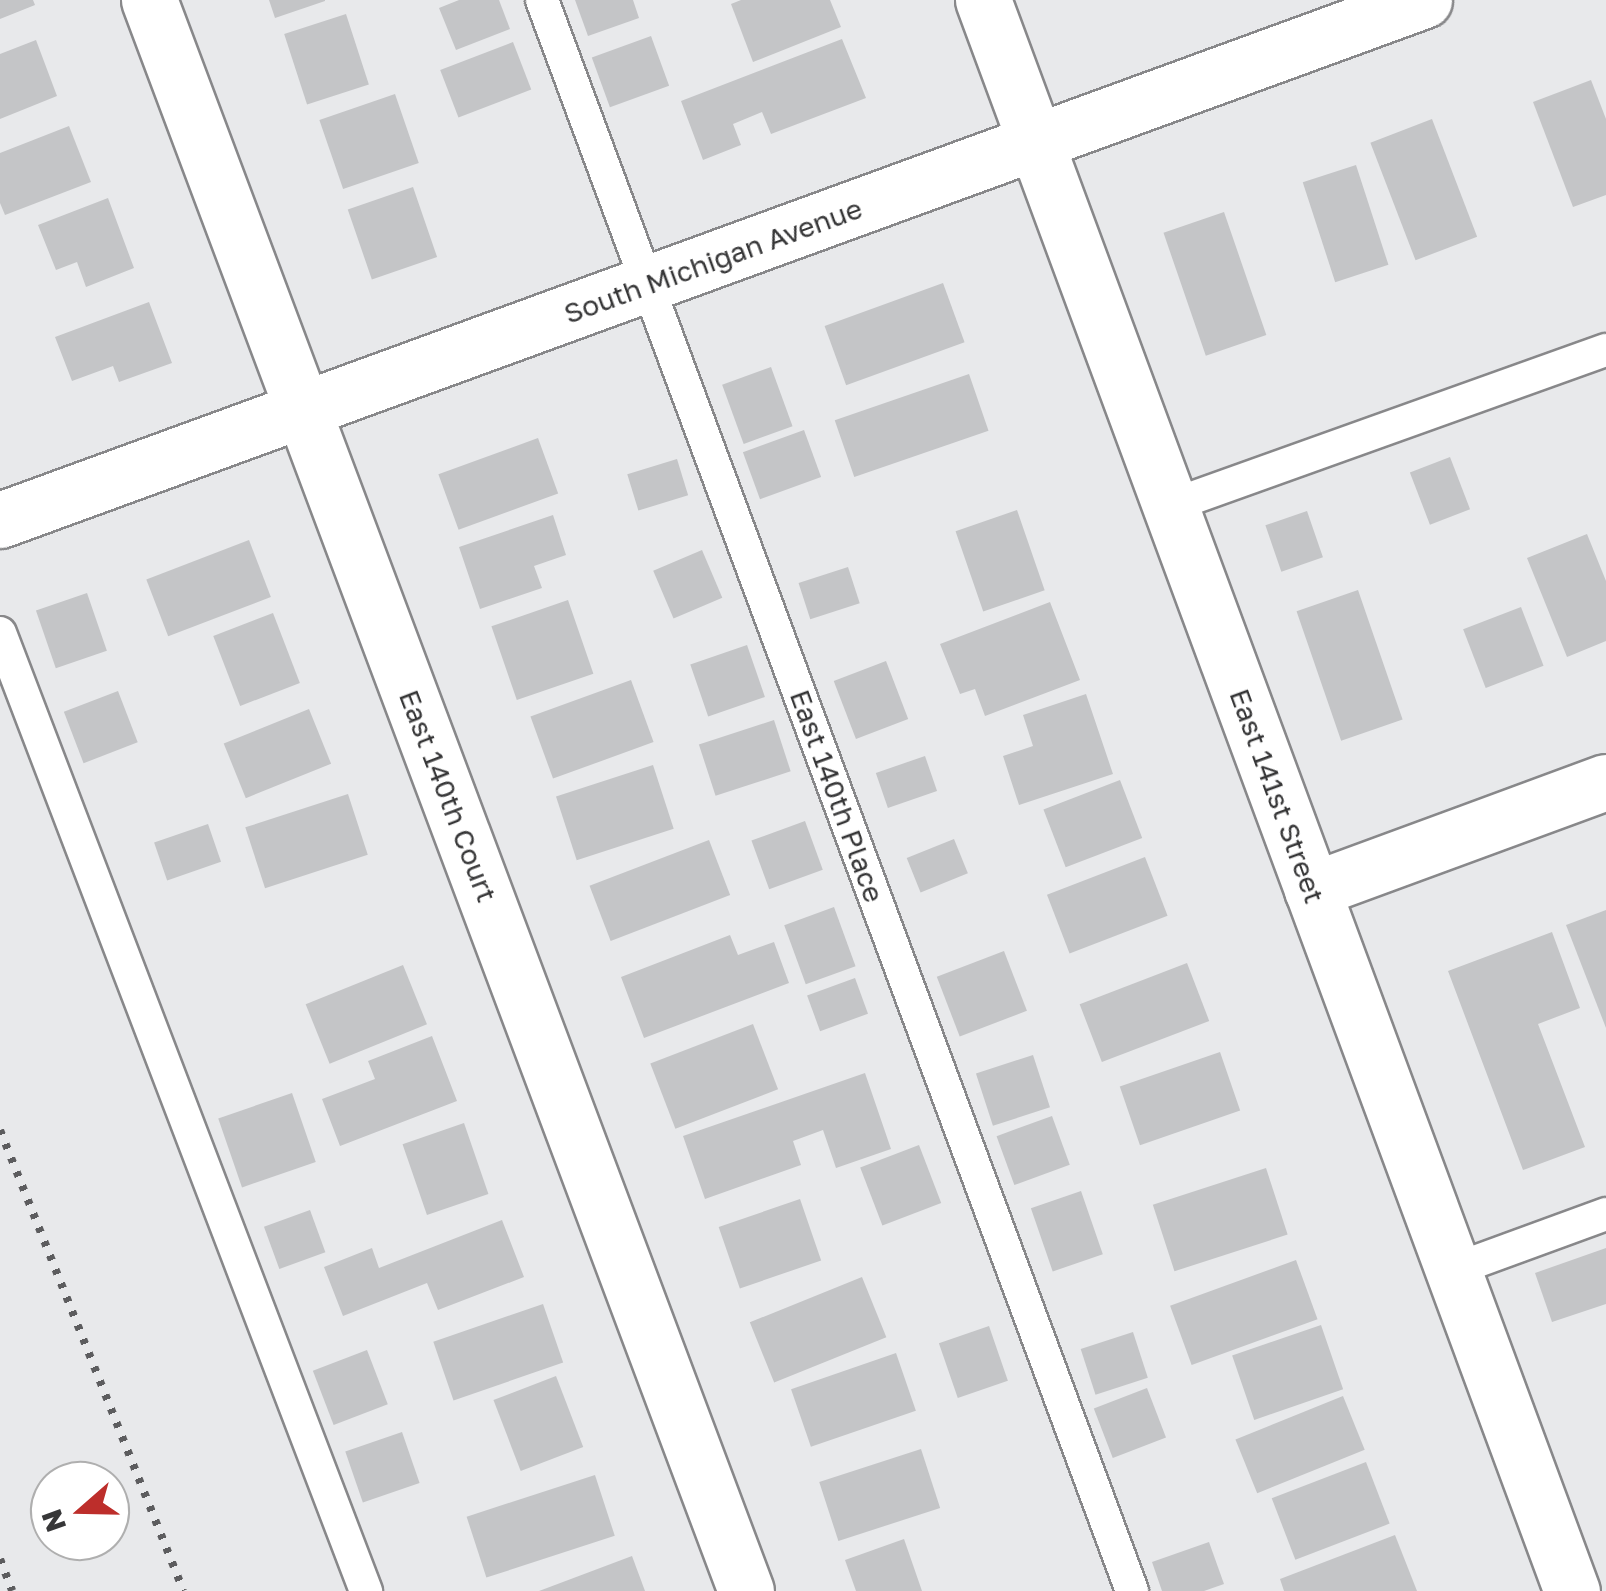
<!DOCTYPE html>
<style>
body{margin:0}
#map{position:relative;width:1606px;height:1591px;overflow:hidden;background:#e8e9eb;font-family:"Golos Text",sans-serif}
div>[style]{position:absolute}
.building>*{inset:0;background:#c4c5c7;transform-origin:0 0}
.roads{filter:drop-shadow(2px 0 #88888a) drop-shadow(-2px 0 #88888a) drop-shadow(0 2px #88888a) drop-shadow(0 -2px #88888a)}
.service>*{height:32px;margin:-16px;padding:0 16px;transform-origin:16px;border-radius:16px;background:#fff}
.minor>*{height:55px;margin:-27.5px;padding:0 27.5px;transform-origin:27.5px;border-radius:27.5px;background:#fff}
.rail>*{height:8px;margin-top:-4px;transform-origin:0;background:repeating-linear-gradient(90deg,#5c5c5e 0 5px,transparent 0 15px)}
span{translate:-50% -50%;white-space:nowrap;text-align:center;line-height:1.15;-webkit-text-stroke:8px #fff;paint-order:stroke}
.street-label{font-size:28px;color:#373738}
.north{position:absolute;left:30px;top:1461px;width:100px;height:100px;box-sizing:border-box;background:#fff;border:2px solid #afafaf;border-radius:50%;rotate:250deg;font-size:28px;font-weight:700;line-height:40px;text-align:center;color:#373738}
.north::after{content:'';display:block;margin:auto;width:35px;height:45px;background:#bd2e2b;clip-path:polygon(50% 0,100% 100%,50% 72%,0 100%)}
</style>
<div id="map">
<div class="building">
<div style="clip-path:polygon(0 0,33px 0,35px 5px,0 19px)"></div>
<div style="clip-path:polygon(269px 0,325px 0,325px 1px,275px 18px)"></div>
<div style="clip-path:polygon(459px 0,499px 0,510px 29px,456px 50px,439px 8px)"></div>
<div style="clip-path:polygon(575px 0,633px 0,639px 18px,588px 36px)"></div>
<div style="clip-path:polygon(741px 0,830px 0,841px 27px,753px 62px,731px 4px)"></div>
<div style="left:346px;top:14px;width:74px;height:65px;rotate:72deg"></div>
<div style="left:651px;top:36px;width:53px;height:63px;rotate:70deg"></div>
<div style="clip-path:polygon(842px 39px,866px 98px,771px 134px,762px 112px,733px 124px,741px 145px,703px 160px,681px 101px)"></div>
<div style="clip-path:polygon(36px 40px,57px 96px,0 119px,0 54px)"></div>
<div style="left:513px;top:42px;width:51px;height:78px;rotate:69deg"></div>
<div style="clip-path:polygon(1591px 80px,1606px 119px,1606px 195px,1573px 207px,1533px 102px)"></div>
<div style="left:395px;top:94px;width:73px;height:80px;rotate:71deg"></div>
<div style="left:1432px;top:119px;width:126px;height:66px;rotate:69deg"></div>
<div style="clip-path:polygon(69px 126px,91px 182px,5px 215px,0 203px,0 153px)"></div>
<div style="left:1356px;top:165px;width:105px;height:56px;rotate:72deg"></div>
<div style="left:413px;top:187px;width:74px;height:69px;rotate:71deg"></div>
<div style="clip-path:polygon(108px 198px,134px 268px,86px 287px,77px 262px,56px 270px,38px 225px)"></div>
<div style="left:1224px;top:212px;width:130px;height:64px;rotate:71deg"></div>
<div style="left:943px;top:283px;width:63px;height:126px;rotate:70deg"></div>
<div style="clip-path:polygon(149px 302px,172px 363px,119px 382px,113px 366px,72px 381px,55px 337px)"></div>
<div style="left:771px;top:367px;width:63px;height:52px;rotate:70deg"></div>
<div style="left:969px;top:374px;width:60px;height:142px;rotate:71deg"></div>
<div style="left:804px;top:430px;width:50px;height:65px;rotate:70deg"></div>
<div style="left:538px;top:438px;width:59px;height:106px;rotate:70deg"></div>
<div style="left:1450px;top:457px;width:56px;height:43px;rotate:69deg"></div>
<div style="left:677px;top:459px;width:38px;height:52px;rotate:73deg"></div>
<div style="left:1017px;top:510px;width:85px;height:65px;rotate:71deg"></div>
<div style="left:1307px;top:511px;width:49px;height:44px;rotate:71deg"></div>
<div style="clip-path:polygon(553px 515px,566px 555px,534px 566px,542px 588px,480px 609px,459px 547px)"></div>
<div style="clip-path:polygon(1587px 534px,1606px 581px,1606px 641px,1567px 657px,1527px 558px)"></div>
<div style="left:249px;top:540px;width:61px;height:110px;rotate:69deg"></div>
<div style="left:702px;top:550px;width:52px;height:53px;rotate:67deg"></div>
<div style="left:848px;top:567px;width:38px;height:52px;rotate:72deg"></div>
<div style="left:1358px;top:590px;width:137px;height:65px;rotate:71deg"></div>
<div style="left:87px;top:593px;width:61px;height:54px;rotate:71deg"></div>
<div style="left:568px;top:600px;width:78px;height:81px;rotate:71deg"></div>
<div style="clip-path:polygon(1050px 602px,1080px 680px,985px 716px,975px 689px,960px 694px,940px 644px)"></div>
<div style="left:1521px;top:607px;width:63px;height:62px;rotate:69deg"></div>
<div style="left:273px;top:613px;width:75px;height:64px;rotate:69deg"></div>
<div style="left:747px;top:645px;width:55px;height:60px;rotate:71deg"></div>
<div style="left:886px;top:661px;width:62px;height:56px;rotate:69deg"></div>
<div style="left:631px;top:680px;width:66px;height:107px;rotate:70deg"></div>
<div style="left:118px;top:691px;width:55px;height:58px;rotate:69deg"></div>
<div style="clip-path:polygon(1086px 694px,1113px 774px,1019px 805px,1003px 756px,1033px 746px,1023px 715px)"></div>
<div style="left:309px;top:709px;width:59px;height:92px;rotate:68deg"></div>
<div style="left:774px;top:720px;width:54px;height:79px;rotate:72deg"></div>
<div style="left:925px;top:756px;width:37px;height:52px;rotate:71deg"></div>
<div style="left:653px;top:765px;width:67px;height:102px;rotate:72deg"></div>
<div style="left:1120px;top:780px;width:62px;height:82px;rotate:69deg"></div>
<div style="left:348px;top:794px;width:64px;height:108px;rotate:72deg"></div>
<div style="left:805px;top:821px;width:52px;height:57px;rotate:70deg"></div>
<div style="left:208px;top:824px;width:40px;height:57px;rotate:71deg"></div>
<div style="left:954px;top:839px;width:37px;height:51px;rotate:68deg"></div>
<div style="left:709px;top:840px;width:59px;height:128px;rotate:69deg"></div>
<div style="left:1145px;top:857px;width:63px;height:105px;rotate:69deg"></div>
<div style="left:834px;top:907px;width:63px;height:53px;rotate:70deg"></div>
<div style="clip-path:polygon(1606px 910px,1606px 1028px,1566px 925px)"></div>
<div style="clip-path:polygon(1552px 932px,1580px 1008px,1538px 1024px,1585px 1147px,1523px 1170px,1448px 971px)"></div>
<div style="clip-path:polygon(730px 935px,738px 955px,774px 942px,789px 983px,644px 1038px,621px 977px)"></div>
<div style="left:1004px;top:951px;width:64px;height:72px;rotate:69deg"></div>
<div style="left:1187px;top:963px;width:62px;height:115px;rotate:69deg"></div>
<div style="left:403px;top:965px;width:64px;height:105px;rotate:68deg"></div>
<div style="left:855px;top:978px;width:38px;height:51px;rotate:70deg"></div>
<div style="left:753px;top:1024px;width:70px;height:110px;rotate:69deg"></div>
<div style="clip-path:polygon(432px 1036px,457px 1101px,340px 1146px,322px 1099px,375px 1079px,368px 1061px)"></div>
<div style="left:1220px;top:1052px;width:62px;height:106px;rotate:71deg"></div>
<div style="left:1033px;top:1055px;width:55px;height:60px;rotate:72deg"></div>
<div style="clip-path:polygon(865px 1073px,891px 1149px,836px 1168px,823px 1130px,793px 1141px,801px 1165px,705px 1199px,683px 1136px)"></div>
<div style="left:292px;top:1093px;width:73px;height:78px;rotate:71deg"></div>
<div style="left:1052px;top:1116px;width:52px;height:59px;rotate:70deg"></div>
<div style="left:464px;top:1123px;width:75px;height:65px;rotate:71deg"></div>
<div style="left:919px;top:1145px;width:62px;height:63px;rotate:69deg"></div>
<div style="left:1266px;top:1168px;width:70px;height:119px;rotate:72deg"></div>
<div style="left:1081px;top:1191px;width:67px;height:53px;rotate:71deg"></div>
<div style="left:800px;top:1199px;width:65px;height:86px;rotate:71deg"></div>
<div style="left:310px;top:1210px;width:45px;height:49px;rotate:70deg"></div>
<div style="clip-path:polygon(502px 1220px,524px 1277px,438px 1310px,427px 1283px,343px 1316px,324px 1267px,372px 1248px,379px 1268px)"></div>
<div style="clip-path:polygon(1606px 1248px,1606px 1304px,1552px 1322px,1535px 1273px)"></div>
<div style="left:1296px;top:1260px;width:63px;height:134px;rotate:70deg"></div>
<div style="left:862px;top:1277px;width:65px;height:121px;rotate:68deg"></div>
<div style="left:543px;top:1304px;width:62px;height:116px;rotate:71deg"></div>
<div style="left:1321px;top:1325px;width:68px;height:94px;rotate:71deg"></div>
<div style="left:989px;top:1326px;width:58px;height:53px;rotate:71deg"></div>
<div style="left:1133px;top:1332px;width:48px;height:55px;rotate:72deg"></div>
<div style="left:367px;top:1350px;width:58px;height:58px;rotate:69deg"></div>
<div style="left:896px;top:1353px;width:61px;height:111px;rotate:71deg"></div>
<div style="left:556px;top:1376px;width:76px;height:67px;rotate:69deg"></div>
<div style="left:1147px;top:1388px;width:53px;height:57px;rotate:69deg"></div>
<div style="left:1343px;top:1396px;width:58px;height:116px;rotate:68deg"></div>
<div style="left:402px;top:1432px;width:54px;height:60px;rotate:71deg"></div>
<div style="left:921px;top:1449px;width:62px;height:107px;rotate:72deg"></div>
<div style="left:1366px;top:1462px;width:66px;height:101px;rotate:69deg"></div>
<div style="left:595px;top:1475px;width:64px;height:135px;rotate:72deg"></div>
<div style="clip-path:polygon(1395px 1535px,1417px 1591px,1284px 1591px,1280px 1579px)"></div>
<div style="clip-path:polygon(904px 1539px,922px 1591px,856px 1591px,845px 1560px)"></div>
<div style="clip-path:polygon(1209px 1542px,1224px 1584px,1204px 1591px,1162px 1591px,1152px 1562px)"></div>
<div style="clip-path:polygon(632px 1556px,645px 1591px,539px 1591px)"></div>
</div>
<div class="roads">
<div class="service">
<div style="left:542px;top:0;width:1697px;rotate:69.65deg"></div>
<div style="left:1170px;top:506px;width:463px;rotate:-19.7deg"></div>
<div style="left:0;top:633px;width:1026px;rotate:69.09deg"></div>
<div style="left:1453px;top:1270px;width:163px;rotate:-20.1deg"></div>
</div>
<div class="minor">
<div style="left:149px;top:0;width:1699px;rotate:69.43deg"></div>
<div style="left:983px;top:0;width:1697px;rotate:69.69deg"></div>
<div style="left:0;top:520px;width:1516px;rotate:-20.06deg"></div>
<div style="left:1312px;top:890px;width:313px;rotate:-20.2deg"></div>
</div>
</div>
<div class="rail">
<div style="left:0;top:1130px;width:496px;rotate:68.3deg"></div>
<div style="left:0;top:1559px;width:34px;rotate:69deg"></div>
</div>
<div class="street-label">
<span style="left:713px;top:261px;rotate:-20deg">South Michigan Avenue</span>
<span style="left:448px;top:796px;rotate:69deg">East 140th Court</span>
<span style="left:837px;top:796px;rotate:70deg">East 140th Place</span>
<span style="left:1277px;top:796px;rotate:70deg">East 141st Street</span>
</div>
<div class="north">N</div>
</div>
